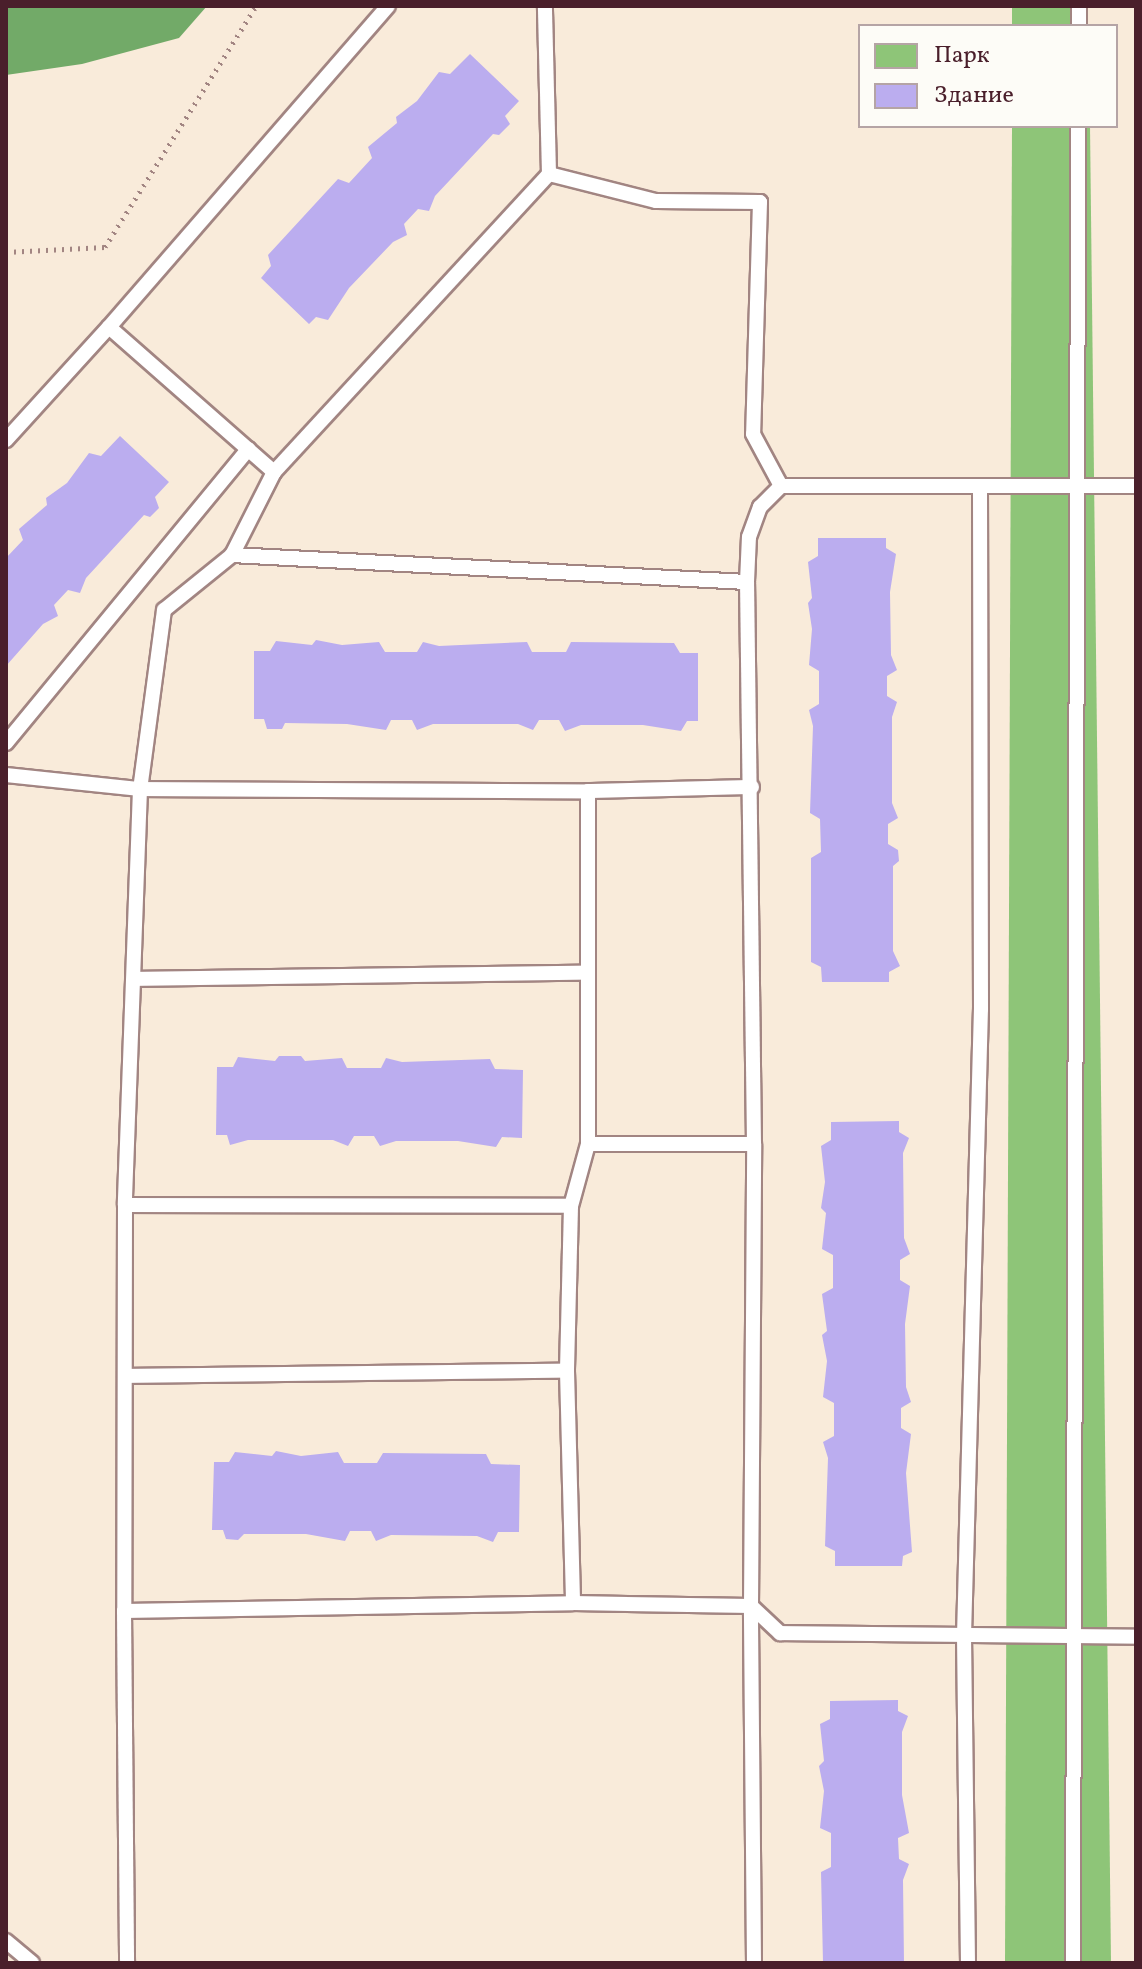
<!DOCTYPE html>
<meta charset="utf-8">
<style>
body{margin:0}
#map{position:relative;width:1142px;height:1969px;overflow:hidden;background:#f9ebda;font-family:Vollkorn,serif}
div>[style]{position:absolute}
.green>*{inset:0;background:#8ec578;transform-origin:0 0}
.forest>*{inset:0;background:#72aa68}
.building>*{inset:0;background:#bbadef}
.path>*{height:5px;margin-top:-2.5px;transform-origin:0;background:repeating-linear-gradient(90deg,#a28582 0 2px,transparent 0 8px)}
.roads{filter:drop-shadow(2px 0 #a28582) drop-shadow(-2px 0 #a28582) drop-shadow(0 2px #a28582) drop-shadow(0 -2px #a28582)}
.service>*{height:14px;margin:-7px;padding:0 7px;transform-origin:7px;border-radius:7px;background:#fff}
span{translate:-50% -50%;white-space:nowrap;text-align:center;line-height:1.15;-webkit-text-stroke:8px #fdfcf7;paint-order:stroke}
.frame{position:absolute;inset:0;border:8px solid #4a1f2b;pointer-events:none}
.legend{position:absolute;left:858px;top:24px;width:260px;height:104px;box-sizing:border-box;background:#fdfcf7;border:2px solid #b5a4a5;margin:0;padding:10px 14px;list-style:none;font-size:24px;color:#4a1f2b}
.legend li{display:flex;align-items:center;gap:16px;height:40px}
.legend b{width:40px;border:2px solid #b5a4a5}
</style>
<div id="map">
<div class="green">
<div style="left:1012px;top:6px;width:76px;height:20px"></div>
<div style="clip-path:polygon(1012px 126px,1090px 126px,1111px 1963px,1005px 1963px)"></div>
</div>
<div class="forest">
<div style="clip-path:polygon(6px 6px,207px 6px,179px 38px,82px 64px,6px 75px)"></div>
</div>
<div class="building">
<div style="clip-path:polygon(470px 54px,519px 101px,505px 116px,510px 124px,499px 135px,493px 134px,435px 196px,429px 211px,418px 209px,404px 224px,407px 235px,393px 242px,349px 288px,328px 320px,316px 317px,309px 324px,261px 278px,271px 266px,268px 255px,338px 179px,349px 183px,372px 158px,368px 147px,397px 123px,396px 117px,417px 101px,439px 72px,450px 74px)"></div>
<div style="clip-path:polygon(120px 436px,169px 482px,155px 497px,159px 508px,150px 517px,144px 515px,86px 578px,80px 593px,68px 590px,54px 605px,58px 616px,43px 624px,6px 666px,6px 558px,23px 540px,19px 529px,47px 505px,46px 498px,67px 483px,89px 453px,101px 456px)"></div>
<div style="clip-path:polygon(818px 538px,886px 538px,886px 548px,896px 554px,890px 592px,891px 655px,897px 670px,887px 676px,887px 696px,897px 702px,892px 717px,892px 803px,898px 818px,888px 824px,888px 844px,898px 850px,899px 861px,893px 866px,893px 951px,900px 966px,889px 972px,889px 982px,822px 982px,821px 967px,811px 962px,811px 858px,821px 852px,820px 819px,810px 813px,813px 726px,809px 710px,819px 704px,819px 671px,809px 665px,812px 629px,808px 603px,812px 598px,808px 562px,818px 556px)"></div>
<div style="clip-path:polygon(316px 640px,342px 645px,379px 642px,385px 652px,417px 652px,423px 642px,439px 646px,527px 642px,532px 652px,566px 652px,571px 642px,674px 643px,680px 653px,698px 653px,698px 721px,687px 721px,681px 731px,643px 725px,581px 725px,565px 731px,559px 720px,539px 720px,533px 730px,518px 724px,433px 724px,417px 730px,412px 720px,391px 720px,386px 730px,347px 724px,285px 723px,282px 729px,267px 729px,264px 719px,254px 719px,254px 651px,270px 651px,276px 641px,312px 645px)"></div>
<div style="clip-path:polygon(279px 1056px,301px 1056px,305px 1061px,342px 1058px,347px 1068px,381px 1068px,386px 1058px,402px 1062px,490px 1059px,495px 1069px,523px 1070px,522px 1138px,502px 1137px,496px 1147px,458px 1141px,396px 1141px,380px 1146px,374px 1136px,354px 1136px,348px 1146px,333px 1140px,248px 1140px,230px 1145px,227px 1135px,216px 1135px,217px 1067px,233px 1067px,238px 1057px,275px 1061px)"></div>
<div style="clip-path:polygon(899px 1121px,899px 1132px,909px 1138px,903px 1153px,904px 1238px,910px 1254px,900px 1260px,900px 1280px,910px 1286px,905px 1324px,906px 1387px,911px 1402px,901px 1408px,901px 1428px,911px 1434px,906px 1473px,912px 1552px,903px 1556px,902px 1566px,835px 1566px,835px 1551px,825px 1546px,828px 1458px,823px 1442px,834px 1436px,834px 1403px,823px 1397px,827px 1361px,822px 1335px,827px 1331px,822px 1294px,833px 1288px,833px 1255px,822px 1249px,826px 1213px,821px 1208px,825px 1182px,821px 1146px,831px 1140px,831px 1122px)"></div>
<div style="clip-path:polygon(276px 1451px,301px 1456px,338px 1452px,344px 1463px,377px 1463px,383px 1453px,486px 1454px,491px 1464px,520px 1465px,519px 1532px,498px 1532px,493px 1542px,477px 1536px,391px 1535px,376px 1541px,371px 1531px,350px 1531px,345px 1541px,306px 1534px,244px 1534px,238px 1540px,226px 1539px,223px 1530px,212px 1530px,214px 1462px,229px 1462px,235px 1452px,272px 1456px)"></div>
<div style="clip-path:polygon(898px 1700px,898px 1711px,908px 1716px,902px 1732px,902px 1795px,909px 1833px,898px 1838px,899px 1859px,909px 1864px,903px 1880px,904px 1963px,823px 1963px,821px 1872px,831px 1867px,831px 1833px,820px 1828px,824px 1791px,819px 1766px,824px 1761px,820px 1724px,830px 1719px,830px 1701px)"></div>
</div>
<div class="path">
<div style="left:6px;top:252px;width:99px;rotate:-2.9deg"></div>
<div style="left:105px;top:247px;width:284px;rotate:-57.9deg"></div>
</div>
<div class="roads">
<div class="service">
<div style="left:1079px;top:26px;width:20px;rotate:-90deg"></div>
<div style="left:549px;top:174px;width:110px;rotate:14.2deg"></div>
<div style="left:656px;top:201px;width:104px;rotate:0.6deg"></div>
<div style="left:760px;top:202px;width:232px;rotate:91.7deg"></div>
<div style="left:753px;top:434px;width:59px;rotate:61.7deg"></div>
<div style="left:109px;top:327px;width:425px;rotate:-49deg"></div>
<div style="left:6px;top:440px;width:153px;rotate:-47.7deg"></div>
<div style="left:109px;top:327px;width:220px;rotate:41.3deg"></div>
<div style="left:274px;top:472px;width:93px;rotate:116.8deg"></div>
<div style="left:274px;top:472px;width:405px;rotate:-47.3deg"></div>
<div style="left:549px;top:174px;width:168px;rotate:-91.4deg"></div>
<div style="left:747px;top:582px;width:45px;rotate:-87.5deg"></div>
<div style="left:749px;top:537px;width:32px;rotate:-70deg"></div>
<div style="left:760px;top:507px;width:30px;rotate:-45deg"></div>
<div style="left:781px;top:486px;width:355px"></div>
<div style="left:6px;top:743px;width:381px;rotate:-50.5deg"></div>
<div style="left:6px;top:775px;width:135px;rotate:6deg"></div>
<div style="left:140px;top:789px;width:448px;rotate:0.3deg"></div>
<div style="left:588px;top:791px;width:353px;rotate:90deg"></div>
<div style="left:588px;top:1144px;width:64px;rotate:105.3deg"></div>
<div style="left:571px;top:1206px;width:165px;rotate:91.4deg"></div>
<div style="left:567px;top:1371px;width:232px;rotate:88.5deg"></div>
<div style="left:588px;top:791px;width:164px;rotate:-1.4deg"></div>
<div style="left:135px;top:979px;width:451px;rotate:-0.8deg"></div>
<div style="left:588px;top:1144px;width:166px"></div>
<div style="left:125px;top:1205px;width:446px;rotate:0.1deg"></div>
<div style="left:127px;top:1376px;width:440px;rotate:-0.7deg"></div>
<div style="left:124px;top:1611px;width:352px;rotate:89.5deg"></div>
<div style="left:6px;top:1941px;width:34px;rotate:40deg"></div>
<div style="left:754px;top:1963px;width:357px;rotate:-90.5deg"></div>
<div style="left:751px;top:1606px;width:462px;rotate:-89.6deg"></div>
<div style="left:754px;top:1144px;width:562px;rotate:-90.71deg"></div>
<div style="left:747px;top:582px;width:516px;rotate:-177deg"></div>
<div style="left:232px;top:555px;width:87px;rotate:141deg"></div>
<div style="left:164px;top:610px;width:181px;rotate:97.6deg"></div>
<div style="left:140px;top:789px;width:416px;rotate:92.1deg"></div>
<div style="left:125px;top:1205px;width:406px;rotate:90.1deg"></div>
<div style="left:124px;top:1611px;width:449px;rotate:-1deg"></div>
<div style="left:573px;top:1603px;width:178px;rotate:1deg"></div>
<div style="left:751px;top:1606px;width:40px;rotate:43deg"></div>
<div style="left:780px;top:1633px;width:356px;rotate:0.6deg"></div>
<div style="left:968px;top:1963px;width:327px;rotate:-90.7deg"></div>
<div style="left:964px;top:1636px;width:627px;rotate:-88.45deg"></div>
<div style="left:981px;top:1009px;width:523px;rotate:-90.11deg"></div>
<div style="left:1073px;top:1963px;width:1837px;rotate:-89.84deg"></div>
</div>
</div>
<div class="frame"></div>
<ul class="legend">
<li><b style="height:22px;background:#8ec578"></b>Парк</li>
<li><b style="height:22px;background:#bbadef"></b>Здание</li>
</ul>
</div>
